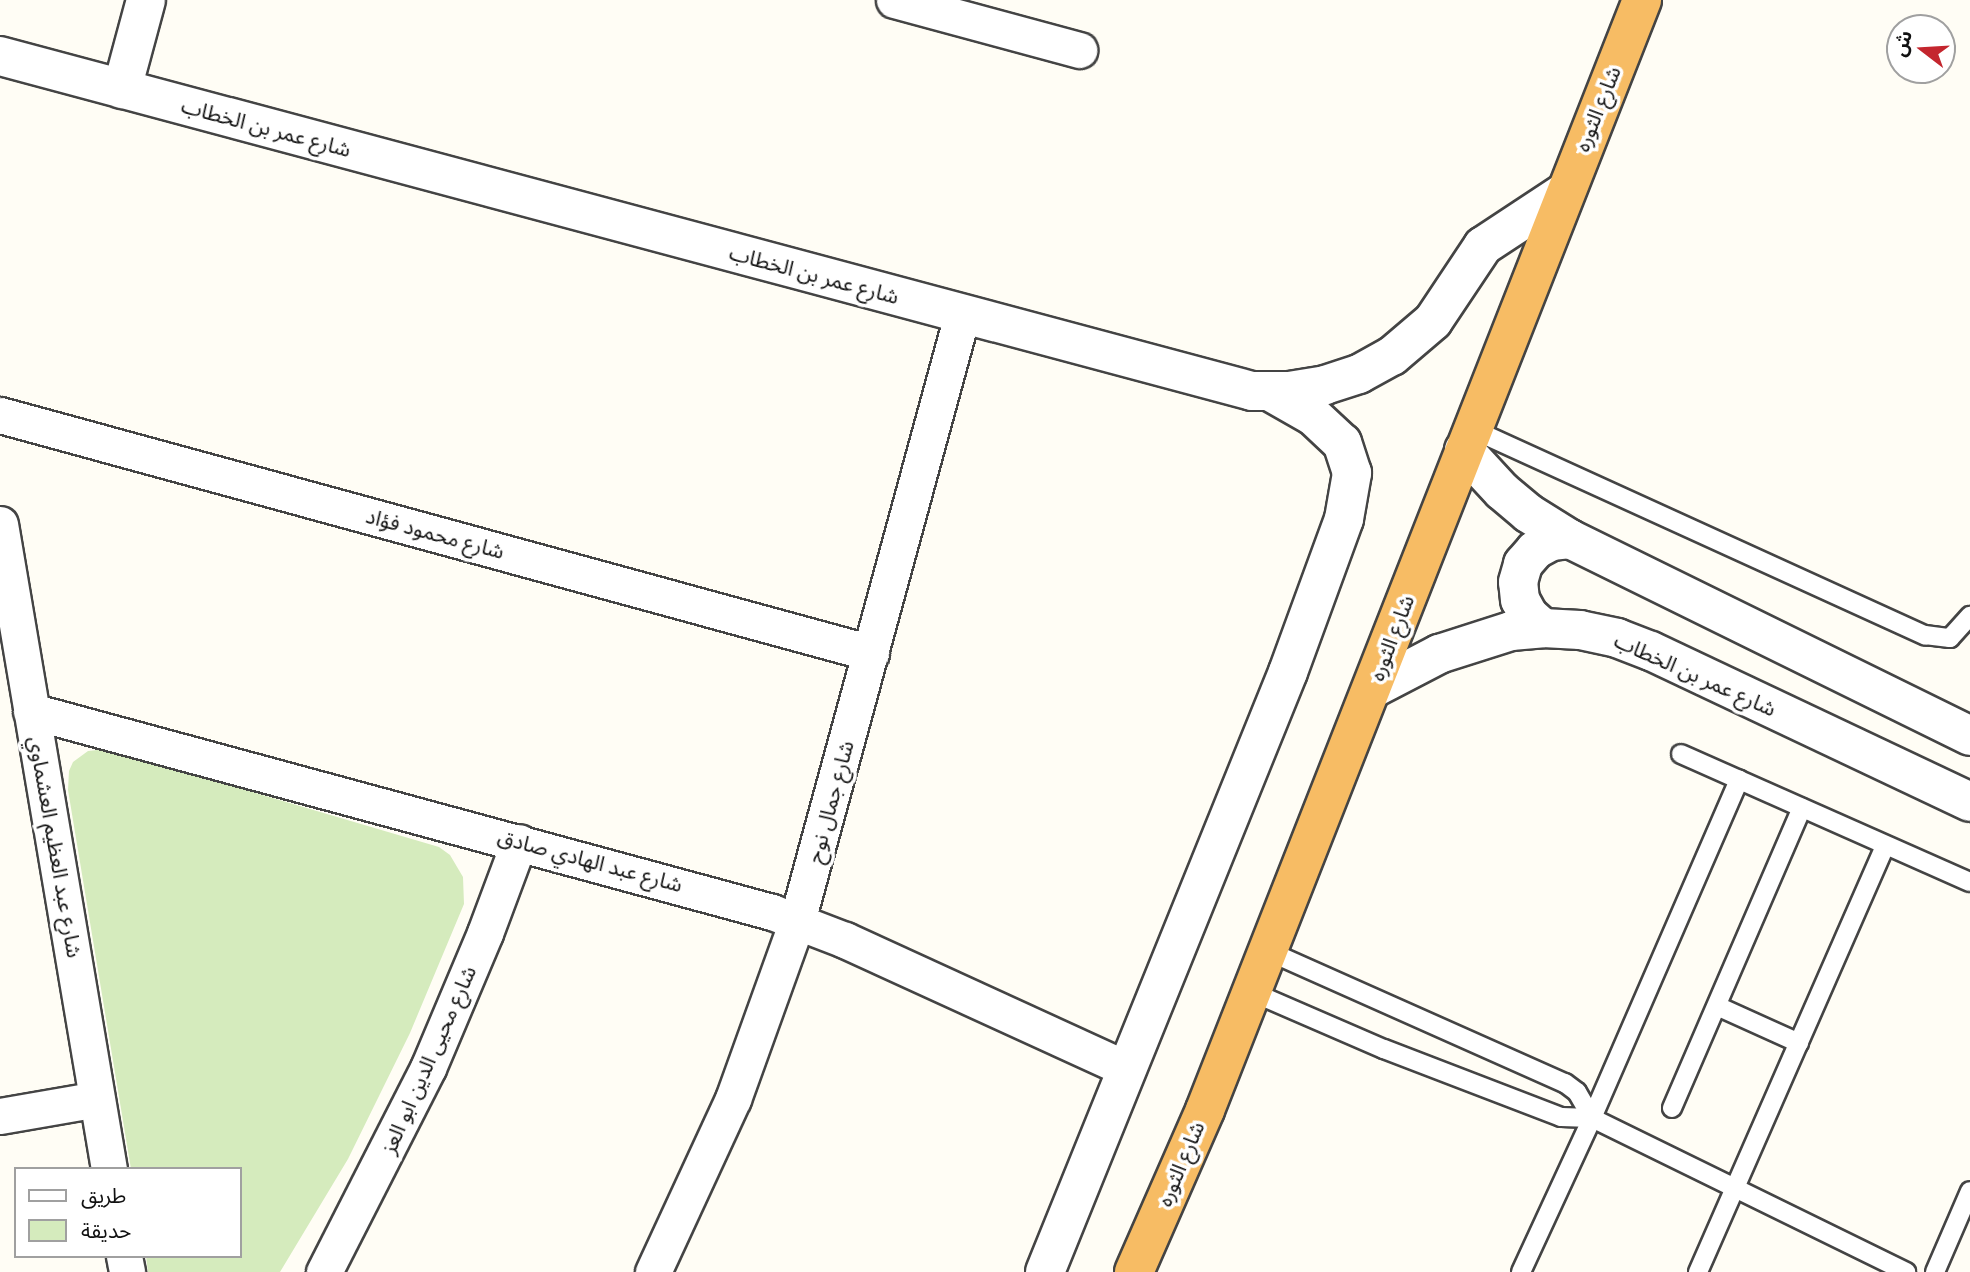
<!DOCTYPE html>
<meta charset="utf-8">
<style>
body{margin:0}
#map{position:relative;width:1970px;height:1272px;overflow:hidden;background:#fffdf5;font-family:"Times New Roman","Noto Sans Arabic",serif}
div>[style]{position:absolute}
.green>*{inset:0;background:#d5ebbd}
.roads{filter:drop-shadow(2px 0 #444) drop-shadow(-2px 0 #444) drop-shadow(0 2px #444) drop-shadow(0 -2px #444)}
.service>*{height:18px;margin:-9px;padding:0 9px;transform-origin:9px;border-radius:9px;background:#fff}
.minor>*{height:35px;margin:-17.5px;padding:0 17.5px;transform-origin:17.5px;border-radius:17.5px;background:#fff}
.tertiary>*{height:38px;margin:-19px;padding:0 19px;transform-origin:19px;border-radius:19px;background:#fff}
.trunk>*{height:38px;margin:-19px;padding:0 19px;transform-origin:19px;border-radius:19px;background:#f7bc64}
span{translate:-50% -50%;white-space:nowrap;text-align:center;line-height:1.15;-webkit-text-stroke:7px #fff;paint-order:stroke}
.street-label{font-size:21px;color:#111}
.legend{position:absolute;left:14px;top:1167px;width:228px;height:91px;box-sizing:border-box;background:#fff;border:2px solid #a0a0a0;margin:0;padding:9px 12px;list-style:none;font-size:21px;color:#111}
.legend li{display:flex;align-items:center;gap:14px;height:35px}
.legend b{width:35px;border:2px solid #a0a0a0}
.north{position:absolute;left:1886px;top:14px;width:70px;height:70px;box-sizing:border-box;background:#fff;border:2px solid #a0a0a0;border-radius:50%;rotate:287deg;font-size:19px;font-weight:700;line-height:28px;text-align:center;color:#111}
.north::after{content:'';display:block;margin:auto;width:24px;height:32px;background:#c4262e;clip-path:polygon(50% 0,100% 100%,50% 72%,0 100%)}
</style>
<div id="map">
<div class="green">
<div style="clip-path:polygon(107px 749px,439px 847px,450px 855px,463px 877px,464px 904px,410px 1033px,348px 1159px,280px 1272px,148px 1272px,146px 1256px,240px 1256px,240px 1169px,131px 1169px,68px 790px,69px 771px,73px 762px,88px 751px)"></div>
</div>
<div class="roads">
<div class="service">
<div style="left:1472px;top:429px;width:498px;rotate:24.5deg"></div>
<div style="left:1925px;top:635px;width:25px;rotate:7deg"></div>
<div style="left:1950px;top:638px;width:30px;rotate:-48deg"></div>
<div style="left:1681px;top:754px;width:316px;rotate:23.9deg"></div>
<div style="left:1268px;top:951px;width:325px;rotate:24deg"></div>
<div style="left:1565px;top:1083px;width:15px;rotate:37deg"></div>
<div style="left:1577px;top:1092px;width:30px;rotate:60deg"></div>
<div style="left:1252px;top:992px;width:144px;rotate:23.4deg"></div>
<div style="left:1384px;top:1049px;width:190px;rotate:21deg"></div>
<div style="left:1561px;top:1117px;width:31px;rotate:2deg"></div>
<div style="left:1592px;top:1118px;width:350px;rotate:26.1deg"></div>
<div style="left:1717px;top:1006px;width:90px;rotate:24.3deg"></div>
<div style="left:1672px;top:1108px;width:327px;rotate:-66.6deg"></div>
<div style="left:1521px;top:1272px;width:170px;rotate:-65.2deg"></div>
<div style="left:1592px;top:1118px;width:369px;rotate:-66.5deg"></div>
<div style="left:1698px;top:1272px;width:466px;rotate:-66.3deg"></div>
<div style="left:1935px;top:1272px;width:88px;rotate:-66.6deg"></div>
</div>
<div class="minor">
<div style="left:894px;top:0;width:192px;rotate:15.1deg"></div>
<div style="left:0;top:415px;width:903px;rotate:15.28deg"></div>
<div style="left:0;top:524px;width:654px;rotate:80.41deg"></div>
<div style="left:31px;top:711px;width:768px;rotate:15.18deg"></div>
<div style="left:772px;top:912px;width:78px;rotate:21deg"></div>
<div style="left:845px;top:940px;width:310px;rotate:24.6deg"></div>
<div style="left:0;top:1116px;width:98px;rotate:-9.9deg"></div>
<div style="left:124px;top:1256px;width:16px;rotate:79deg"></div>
<div style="left:324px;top:1272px;width:229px;rotate:-63deg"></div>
<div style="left:428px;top:1068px;width:147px;rotate:-67.1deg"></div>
<div style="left:485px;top:933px;width:97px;rotate:-69.5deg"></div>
<div style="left:653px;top:1272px;width:191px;rotate:-65.2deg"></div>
<div style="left:733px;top:1099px;width:189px;rotate:-70.2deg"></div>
<div style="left:797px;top:921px;width:628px;rotate:-74.77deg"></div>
</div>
<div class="tertiary">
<div style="left:0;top:56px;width:1296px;rotate:14.98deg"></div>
<div style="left:1252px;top:391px;width:37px"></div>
<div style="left:1289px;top:391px;width:36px;rotate:-9deg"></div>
<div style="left:1325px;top:385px;width:36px;rotate:-18deg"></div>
<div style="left:1359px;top:374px;width:38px;rotate:-29deg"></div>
<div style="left:1392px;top:356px;width:54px;rotate:-40.5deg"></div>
<div style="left:1433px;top:321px;width:90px;rotate:-56.3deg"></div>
<div style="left:1483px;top:246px;width:98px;rotate:-33.4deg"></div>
<div style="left:122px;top:89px;width:92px;rotate:-74.9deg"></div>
<div style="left:1464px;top:450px;width:56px;rotate:47.2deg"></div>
<div style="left:1502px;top:491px;width:34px;rotate:40deg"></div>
<div style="left:1528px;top:513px;width:49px;rotate:31.8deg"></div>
<div style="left:1570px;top:539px;width:446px;rotate:26.2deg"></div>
<div style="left:1543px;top:628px;width:18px;rotate:-139deg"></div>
<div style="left:1529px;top:616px;width:18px;rotate:-119deg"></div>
<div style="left:1520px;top:600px;width:18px;rotate:-96deg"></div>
<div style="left:1518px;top:582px;width:19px;rotate:-74deg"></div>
<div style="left:1523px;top:564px;width:18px;rotate:-49deg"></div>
<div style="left:1535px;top:550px;width:18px;rotate:-29deg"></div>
<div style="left:1551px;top:541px;width:19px;rotate:-6deg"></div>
<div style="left:1372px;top:689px;width:76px;rotate:-27.6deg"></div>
<div style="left:1439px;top:654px;width:76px;rotate:-17.7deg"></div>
<div style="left:1511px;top:631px;width:32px;rotate:-5deg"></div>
<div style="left:1543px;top:628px;width:37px;rotate:3deg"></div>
<div style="left:1580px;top:630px;width:38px;rotate:12deg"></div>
<div style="left:1617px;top:638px;width:36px;rotate:21deg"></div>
<div style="left:1651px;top:651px;width:353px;rotate:25.3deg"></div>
<div style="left:1045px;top:1272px;width:647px;rotate:-67.95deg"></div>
<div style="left:1288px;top:672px;width:163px;rotate:-69.9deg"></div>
<div style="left:1344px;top:519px;width:47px;rotate:-80.1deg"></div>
<div style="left:1352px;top:473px;width:32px;rotate:-108deg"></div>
<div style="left:1342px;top:443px;width:40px;rotate:-137deg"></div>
<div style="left:1313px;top:416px;width:48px;rotate:-150.3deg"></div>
</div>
<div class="trunk">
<div style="left:1134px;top:1272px;width:177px;rotate:-66.3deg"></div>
<div style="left:1205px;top:1110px;width:1193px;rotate:-68.51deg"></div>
</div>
</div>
<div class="street-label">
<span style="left:1598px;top:109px;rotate:-68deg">شارع الثوره</span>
<span style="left:266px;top:128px;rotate:15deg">شارع عمر بن الخطاب</span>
<span style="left:814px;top:275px;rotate:15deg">شارع عمر بن الخطاب</span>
<span style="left:435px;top:534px;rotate:15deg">شارع محمود فؤاد</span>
<span style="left:1392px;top:638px;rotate:-69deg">شارع الثوره</span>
<span style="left:1695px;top:675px;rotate:24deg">شارع عمر بن الخطاب</span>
<span style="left:831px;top:802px;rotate:-75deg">شارع جمال نوح</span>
<span style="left:55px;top:847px;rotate:80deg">شارع عبد العظيم العشماوي</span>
<span style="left:590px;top:861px;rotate:15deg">شارع عبد الهادي صادق</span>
<span style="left:429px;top:1060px;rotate:-66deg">شارع محيى الدين ابو العز</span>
<span style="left:1181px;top:1164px;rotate:-67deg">شارع الثوره</span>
</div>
<ul class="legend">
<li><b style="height:9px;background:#fff"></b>طريق</li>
<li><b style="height:19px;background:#d5ebbd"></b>حديقة</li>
</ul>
<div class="north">ش</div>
</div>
